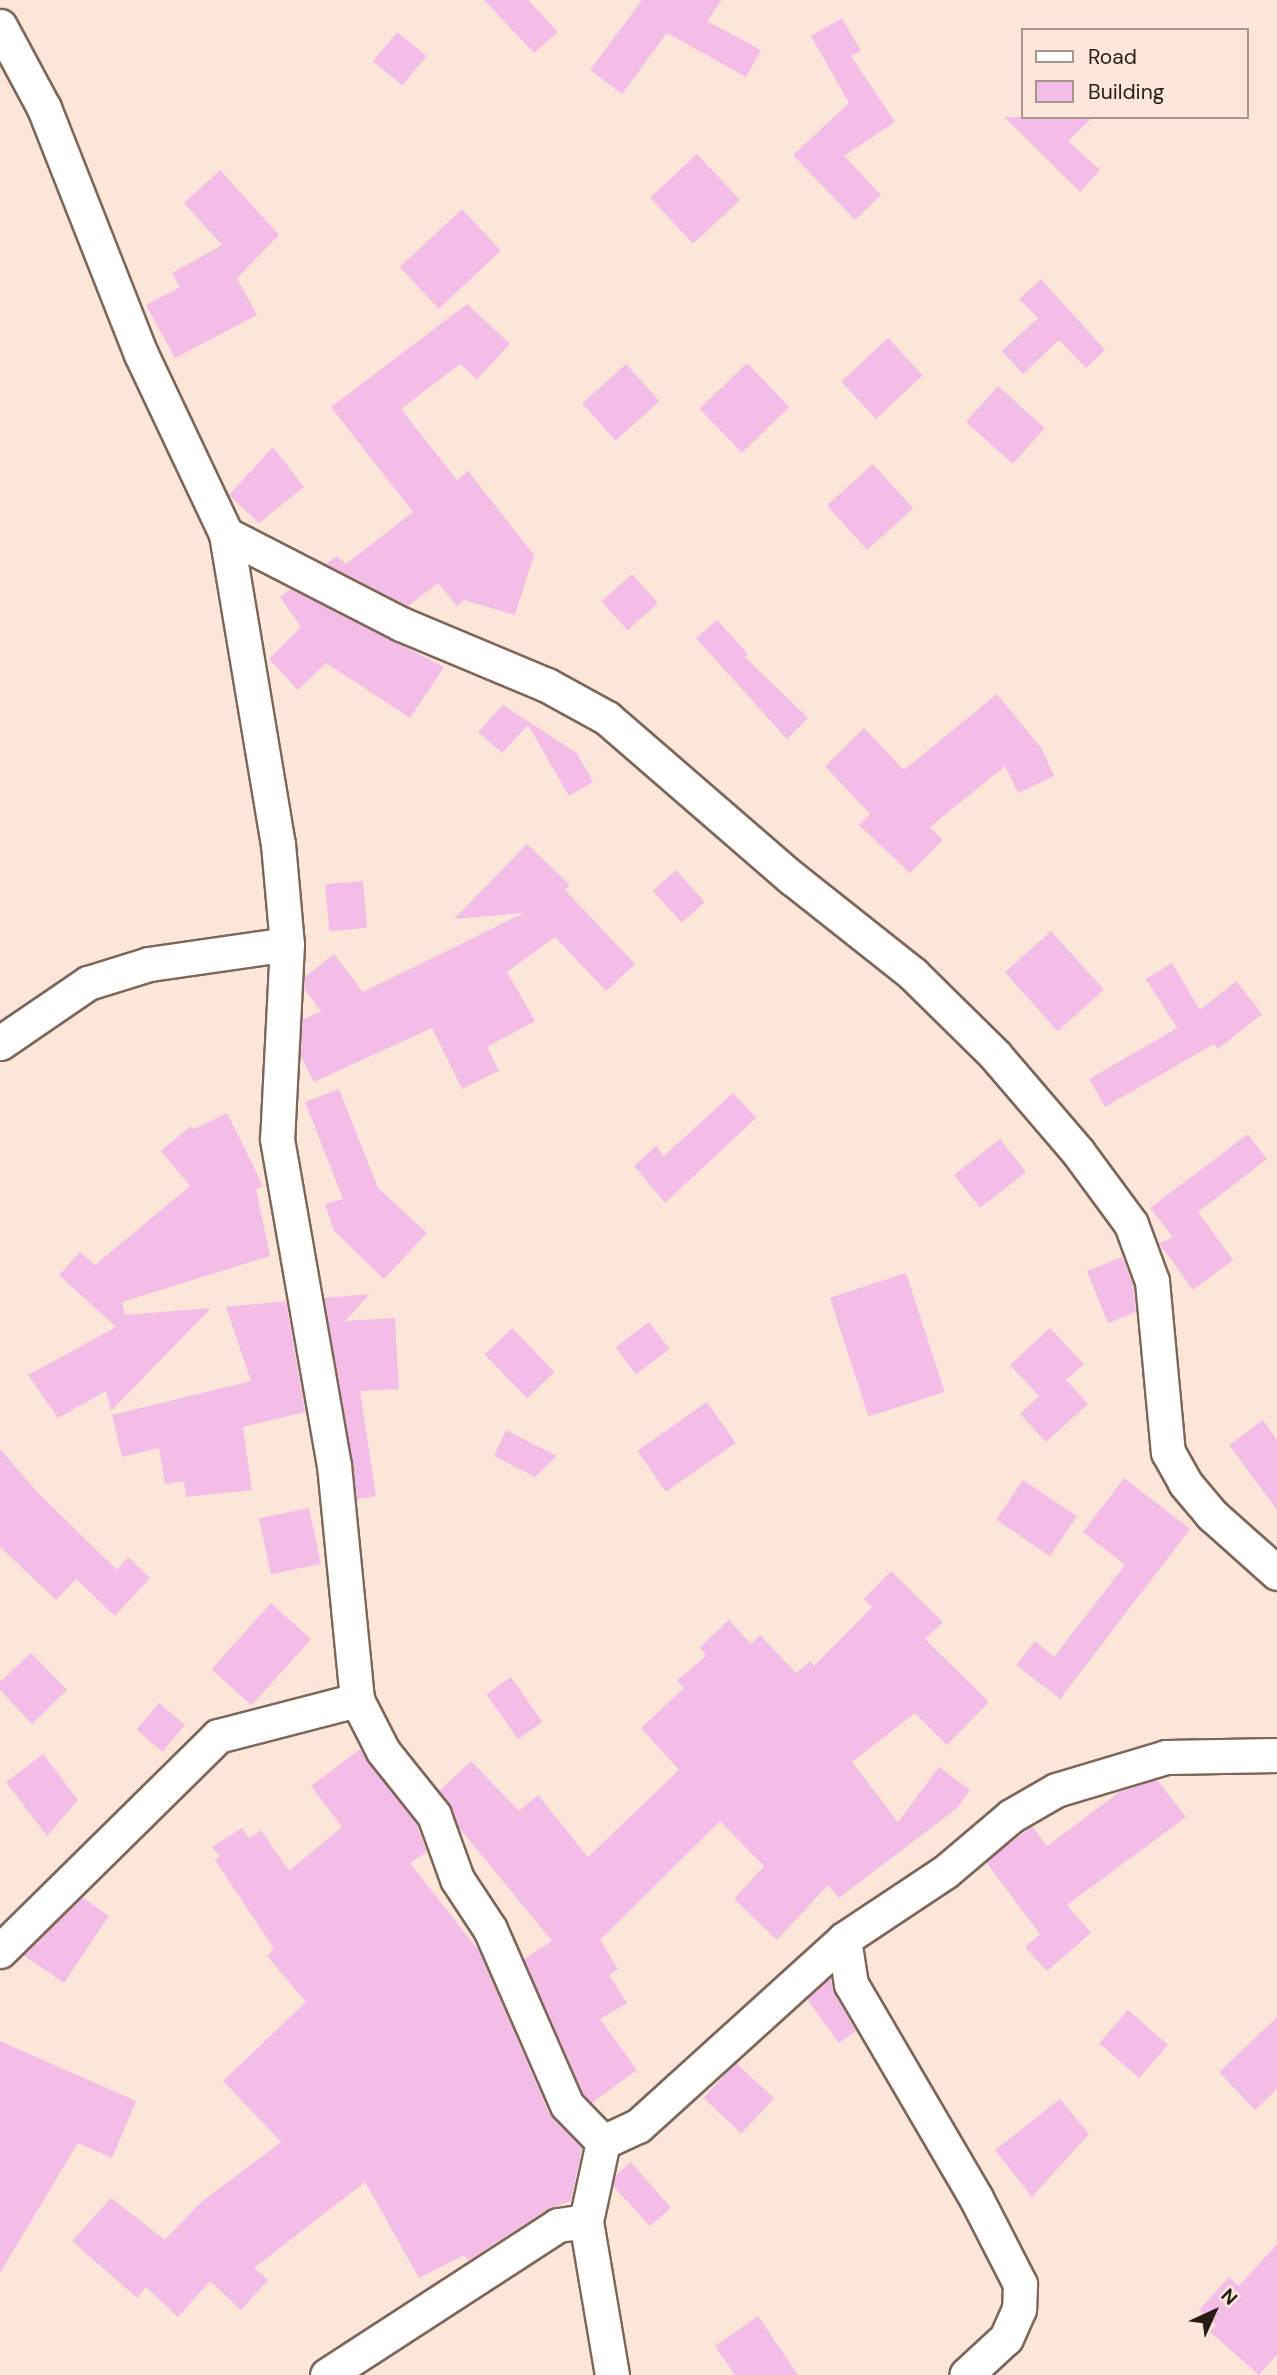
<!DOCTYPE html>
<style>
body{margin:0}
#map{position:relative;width:1277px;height:2375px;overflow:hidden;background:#fce6da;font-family:"DM Sans",sans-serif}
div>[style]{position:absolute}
.building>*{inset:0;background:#f3bde7;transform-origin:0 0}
.roads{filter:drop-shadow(2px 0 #7e6659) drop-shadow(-2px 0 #7e6659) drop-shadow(0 2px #7e6659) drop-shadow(0 -2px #7e6659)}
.minor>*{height:33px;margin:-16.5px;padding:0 16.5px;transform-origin:16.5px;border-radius:16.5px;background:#fff}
span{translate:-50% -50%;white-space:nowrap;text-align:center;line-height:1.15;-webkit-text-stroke:5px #fce6da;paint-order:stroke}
.legend{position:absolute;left:1021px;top:28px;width:228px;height:91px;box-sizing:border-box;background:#fce6da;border:2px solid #a6958c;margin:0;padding:9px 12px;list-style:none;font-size:21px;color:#261c16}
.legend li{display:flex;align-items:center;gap:14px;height:35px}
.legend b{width:35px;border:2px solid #a6958c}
.north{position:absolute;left:1179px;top:2277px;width:70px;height:70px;-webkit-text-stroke:5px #fce6da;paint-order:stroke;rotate:45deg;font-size:19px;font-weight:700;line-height:28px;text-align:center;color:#261c16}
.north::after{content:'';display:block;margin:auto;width:24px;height:32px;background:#261c16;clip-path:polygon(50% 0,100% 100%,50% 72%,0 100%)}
</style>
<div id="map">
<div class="building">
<div style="clip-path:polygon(484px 0,528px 0,558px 32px,534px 53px)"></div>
<div style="clip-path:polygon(642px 0,722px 0,707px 21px,761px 50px,746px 77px,667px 33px,622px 94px,590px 70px)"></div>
<div style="clip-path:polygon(842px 18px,861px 51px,851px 56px,895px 122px,844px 156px,881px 195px,855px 220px,793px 155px,849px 103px,811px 36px)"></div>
<div style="left:397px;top:32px;width:38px;height:38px;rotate:39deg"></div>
<div style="clip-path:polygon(1004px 117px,1093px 117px,1068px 141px,1100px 170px,1080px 192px)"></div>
<div style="left:697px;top:154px;width:63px;height:64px;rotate:47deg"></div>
<div style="clip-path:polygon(220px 170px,279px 235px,237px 278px,257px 315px,175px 358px,146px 305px,180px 287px,172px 273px,222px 245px,184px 203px)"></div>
<div style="left:462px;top:209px;width:57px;height:85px;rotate:47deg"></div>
<div style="clip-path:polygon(1041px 279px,1105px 350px,1086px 368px,1059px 340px,1023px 374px,1002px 351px,1038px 318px,1019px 299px)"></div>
<div style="clip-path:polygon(467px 304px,510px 344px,477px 379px,460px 364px,401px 409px,457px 480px,468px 471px,534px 555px,515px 615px,464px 600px,457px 606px,438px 583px,408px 606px,326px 564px,337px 556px,346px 564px,413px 512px,331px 407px)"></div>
<div style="left:888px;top:338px;width:51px;height:64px;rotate:47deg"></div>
<div style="left:747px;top:363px;width:61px;height:66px;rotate:46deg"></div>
<div style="left:626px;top:364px;width:50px;height:59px;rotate:48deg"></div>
<div style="left:998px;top:386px;width:63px;height:48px;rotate:42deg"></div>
<div style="clip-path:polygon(273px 447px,304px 487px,259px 523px,229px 495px)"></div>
<div style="left:873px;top:464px;width:60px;height:62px;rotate:48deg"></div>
<div style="left:632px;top:574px;width:39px;height:41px;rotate:48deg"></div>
<div style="clip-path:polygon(291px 589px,444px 667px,410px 718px,326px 663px,298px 690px,269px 659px,301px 627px,280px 597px)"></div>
<div style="clip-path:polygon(717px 620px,748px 654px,745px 657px,808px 718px,787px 739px,696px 638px)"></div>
<div style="clip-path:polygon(997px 694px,1042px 749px,1054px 776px,1018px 793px,1005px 766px,930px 827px,943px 840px,910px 873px,859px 825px,870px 814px,825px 766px,864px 728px,904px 770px)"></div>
<div style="clip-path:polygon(503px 705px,577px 753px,593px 782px,569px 796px,528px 725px,502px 753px,478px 732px)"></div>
<div style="clip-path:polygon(527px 844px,570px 885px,565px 890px,635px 964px,606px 991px,555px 937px,507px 972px,535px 1021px,487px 1047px,499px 1071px,462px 1089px,432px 1028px,314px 1082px,301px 1056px,302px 1020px,321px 1011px,304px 989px,305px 977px,334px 954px,363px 992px,524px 913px,454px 919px)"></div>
<div style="left:676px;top:870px;width:43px;height:31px;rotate:48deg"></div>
<div style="left:363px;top:881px;width:47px;height:38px;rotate:85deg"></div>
<div style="left:1051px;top:931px;width:79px;height:62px;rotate:48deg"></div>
<div style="clip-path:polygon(1172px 963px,1200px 1010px,1236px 981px,1262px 1014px,1218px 1049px,1214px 1044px,1105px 1107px,1089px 1079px,1177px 1028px,1146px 979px)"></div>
<div style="clip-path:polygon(339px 1089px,378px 1188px,427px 1233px,384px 1279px,334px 1231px,325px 1204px,343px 1199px,305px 1102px)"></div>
<div style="clip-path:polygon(733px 1093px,756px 1118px,665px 1203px,634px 1166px,656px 1146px,664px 1156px)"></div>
<div style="clip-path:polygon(227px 1113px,263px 1186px,256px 1189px,270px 1256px,122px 1302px,125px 1315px,211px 1308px,111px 1411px,106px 1391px,58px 1418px,28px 1375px,116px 1327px,59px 1275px,80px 1252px,95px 1265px,190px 1186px,161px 1151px,191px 1126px,194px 1129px)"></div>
<div style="clip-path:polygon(1248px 1134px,1267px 1159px,1198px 1212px,1233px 1260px,1193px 1290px,1159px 1243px,1173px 1237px,1150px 1208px)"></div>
<div style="left:1000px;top:1139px;width:42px;height:58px;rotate:52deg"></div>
<div style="clip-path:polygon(1122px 1257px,1133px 1285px,1136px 1312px,1108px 1323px,1087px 1271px)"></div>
<div style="left:906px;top:1273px;width:125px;height:80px;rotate:72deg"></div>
<div style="clip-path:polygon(370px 1294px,345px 1321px,395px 1318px,399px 1389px,360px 1391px,376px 1496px,357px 1499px,324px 1298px)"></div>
<div style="clip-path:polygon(286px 1301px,305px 1412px,243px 1427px,252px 1490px,186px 1497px,184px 1481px,165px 1484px,159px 1448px,122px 1457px,112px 1415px,251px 1381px,226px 1307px)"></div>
<div style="left:649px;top:1322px;width:34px;height:42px;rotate:53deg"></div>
<div style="left:512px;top:1328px;width:61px;height:38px;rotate:46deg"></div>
<div style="clip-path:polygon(1050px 1328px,1084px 1364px,1066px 1380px,1088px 1404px,1046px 1442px,1020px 1414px,1039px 1396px,1010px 1365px)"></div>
<div style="left:707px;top:1402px;width:50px;height:85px;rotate:55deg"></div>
<div style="clip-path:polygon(1263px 1420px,1277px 1440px,1277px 1510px,1229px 1445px)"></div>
<div style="clip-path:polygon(506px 1430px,557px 1456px,535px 1477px,494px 1456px)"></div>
<div style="clip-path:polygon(0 1449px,38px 1493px,117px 1570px,128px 1557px,150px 1578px,115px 1616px,76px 1579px,56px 1600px,0 1547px)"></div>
<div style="clip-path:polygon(1124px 1478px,1190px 1529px,1060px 1699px,1016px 1665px,1035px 1641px,1054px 1657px,1125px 1565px,1083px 1532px)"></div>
<div style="left:1023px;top:1480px;width:65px;height:48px;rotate:34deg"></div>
<div style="left:309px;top:1508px;width:57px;height:51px;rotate:78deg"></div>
<div style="clip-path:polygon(891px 1571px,943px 1622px,925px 1639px,989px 1702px,947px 1745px,915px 1713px,852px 1762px,898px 1822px,939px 1767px,970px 1790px,957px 1808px,839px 1898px,828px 1885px,777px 1940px,734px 1899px,764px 1866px,720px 1821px,600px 1940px,618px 1969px,609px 1975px,627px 2003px,600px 2019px,637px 2070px,592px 2103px,583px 2094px,524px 1959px,552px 1941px,460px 1829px,439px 1791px,471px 1761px,519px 1811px,538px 1795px,588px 1857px,679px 1770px,641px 1728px,684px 1688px,677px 1680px,706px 1656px,700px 1647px,729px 1620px,751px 1644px,760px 1635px,796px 1673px,811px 1661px,814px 1666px,872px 1607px,864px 1599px)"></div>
<div style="left:271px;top:1603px;width:54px;height:89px;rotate:42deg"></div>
<div style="clip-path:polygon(31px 1653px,67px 1690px,32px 1724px,0 1690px,0 1682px)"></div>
<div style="left:511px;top:1677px;width:55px;height:30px;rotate:55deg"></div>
<div style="left:159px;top:1703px;width:34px;height:35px;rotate:40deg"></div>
<div style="clip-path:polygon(360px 1749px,417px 1825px,427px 1852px,410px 1863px,479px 1951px,549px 2113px,582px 2148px,571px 2201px,548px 2209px,469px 2260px,464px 2255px,419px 2278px,365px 2182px,254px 2268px,268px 2280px,241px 2310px,210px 2281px,178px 2317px,146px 2287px,137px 2298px,72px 2241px,111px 2198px,165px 2240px,201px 2202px,281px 2142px,223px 2081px,306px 2002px,267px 1956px,274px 1949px,215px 1860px,220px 1856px,212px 1847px,242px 1828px,249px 1839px,261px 1830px,289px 1871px,342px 1827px,311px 1786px)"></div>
<div style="clip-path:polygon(43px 1754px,78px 1800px,47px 1836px,6px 1782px)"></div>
<div style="clip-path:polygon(1157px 1780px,1186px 1817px,1067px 1905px,1091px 1933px,1047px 1971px,1025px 1947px,1040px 1934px,986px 1862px,1032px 1826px,1047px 1846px,1121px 1791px)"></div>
<div style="clip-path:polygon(82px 1897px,109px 1916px,64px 1983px,23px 1955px)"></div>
<div style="clip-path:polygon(830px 1977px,834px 1993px,856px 2031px,839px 2043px,807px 1999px)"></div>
<div style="left:1128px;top:2010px;width:53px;height:44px;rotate:41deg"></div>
<div style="clip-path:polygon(1277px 2017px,1277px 2089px,1255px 2110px,1219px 2072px)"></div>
<div style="clip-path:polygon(0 2041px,136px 2101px,112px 2158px,78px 2143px,0 2273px)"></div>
<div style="left:736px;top:2063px;width:52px;height:48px;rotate:43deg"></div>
<div style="clip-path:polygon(1060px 2099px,1089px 2134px,1032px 2197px,995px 2150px)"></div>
<div style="clip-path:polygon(631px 2162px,671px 2208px,650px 2226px,613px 2186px,615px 2176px)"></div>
<div style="clip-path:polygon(1277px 2244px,1277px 2355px,1259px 2375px,1210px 2332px,1216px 2325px,1199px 2310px,1229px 2277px,1239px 2286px)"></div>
<div style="clip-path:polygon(758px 2316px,798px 2375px,735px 2375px,715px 2346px)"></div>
</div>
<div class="roads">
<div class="minor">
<div style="left:0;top:26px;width:93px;rotate:61.8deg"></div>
<div style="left:44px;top:108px;width:264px;rotate:68.5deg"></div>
<div style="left:141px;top:354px;width:199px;rotate:64.7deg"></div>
<div style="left:226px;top:534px;width:197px;rotate:27.2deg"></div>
<div style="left:401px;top:624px;width:158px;rotate:22.7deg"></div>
<div style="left:547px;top:685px;width:68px;rotate:28.8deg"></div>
<div style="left:607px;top:718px;width:245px;rotate:40.9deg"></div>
<div style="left:792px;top:878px;width:154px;rotate:38.4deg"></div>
<div style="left:913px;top:974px;width:115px;rotate:44.6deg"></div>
<div style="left:995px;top:1055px;width:128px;rotate:49.4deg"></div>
<div style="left:1078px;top:1152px;width:89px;rotate:53.6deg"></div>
<div style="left:1131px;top:1224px;width:61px;rotate:69.8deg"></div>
<div style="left:1152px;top:1281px;width:172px;rotate:84.7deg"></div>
<div style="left:1168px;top:1452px;width:35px;rotate:61deg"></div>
<div style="left:1185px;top:1483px;width:42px;rotate:49.8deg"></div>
<div style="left:1212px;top:1515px;width:87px;rotate:41.7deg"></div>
<div style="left:226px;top:534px;width:314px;rotate:80.5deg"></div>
<div style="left:278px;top:844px;width:100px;rotate:84.9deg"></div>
<div style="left:287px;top:944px;width:195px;rotate:92.9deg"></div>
<div style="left:277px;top:1139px;width:331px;rotate:80.1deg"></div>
<div style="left:334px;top:1465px;width:236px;rotate:84.4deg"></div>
<div style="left:357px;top:1700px;width:57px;rotate:63deg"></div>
<div style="left:383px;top:1751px;width:82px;rotate:51.4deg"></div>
<div style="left:434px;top:1815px;width:68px;rotate:70.2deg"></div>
<div style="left:457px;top:1879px;width:60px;rotate:56.6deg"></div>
<div style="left:490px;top:1929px;width:192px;rotate:66.4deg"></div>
<div style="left:567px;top:2105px;width:52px;rotate:45.8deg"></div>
<div style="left:0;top:1043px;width:107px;rotate:-34.3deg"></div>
<div style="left:88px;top:983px;width:64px;rotate:-17.3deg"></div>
<div style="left:149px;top:964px;width:139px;rotate:-8.2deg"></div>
<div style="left:844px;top:1939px;width:46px;rotate:81.2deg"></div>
<div style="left:851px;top:1984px;width:248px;rotate:59.7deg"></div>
<div style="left:976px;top:2198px;width:97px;rotate:62.9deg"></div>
<div style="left:1020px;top:2284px;width:25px;rotate:92deg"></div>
<div style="left:1019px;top:2309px;width:32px;rotate:114deg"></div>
<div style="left:1006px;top:2338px;width:54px;rotate:137.2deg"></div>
<div style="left:0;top:1951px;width:306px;rotate:-44.6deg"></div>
<div style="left:218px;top:1736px;width:144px;rotate:-14.5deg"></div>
<div style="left:327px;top:2375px;width:275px;rotate:-33deg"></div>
<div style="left:558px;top:2225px;width:28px;rotate:-8deg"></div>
<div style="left:612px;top:2375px;width:156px;rotate:-99.6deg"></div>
<div style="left:586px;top:2221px;width:81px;rotate:-77.9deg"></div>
<div style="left:603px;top:2142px;width:38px;rotate:-25deg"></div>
<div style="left:638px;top:2126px;width:278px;rotate:-42.2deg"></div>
<div style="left:844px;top:1939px;width:121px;rotate:-33.6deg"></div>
<div style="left:945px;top:1872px;width:87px;rotate:-40.3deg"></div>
<div style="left:1011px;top:1816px;width:52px;rotate:-30deg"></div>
<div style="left:1056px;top:1790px;width:115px;rotate:-16.7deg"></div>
<div style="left:1166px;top:1757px;width:111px;rotate:-1deg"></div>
</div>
</div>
<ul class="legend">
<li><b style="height:9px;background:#fff"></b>Road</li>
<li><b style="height:19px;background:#f3bde7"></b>Building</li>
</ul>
<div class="north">N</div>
</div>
